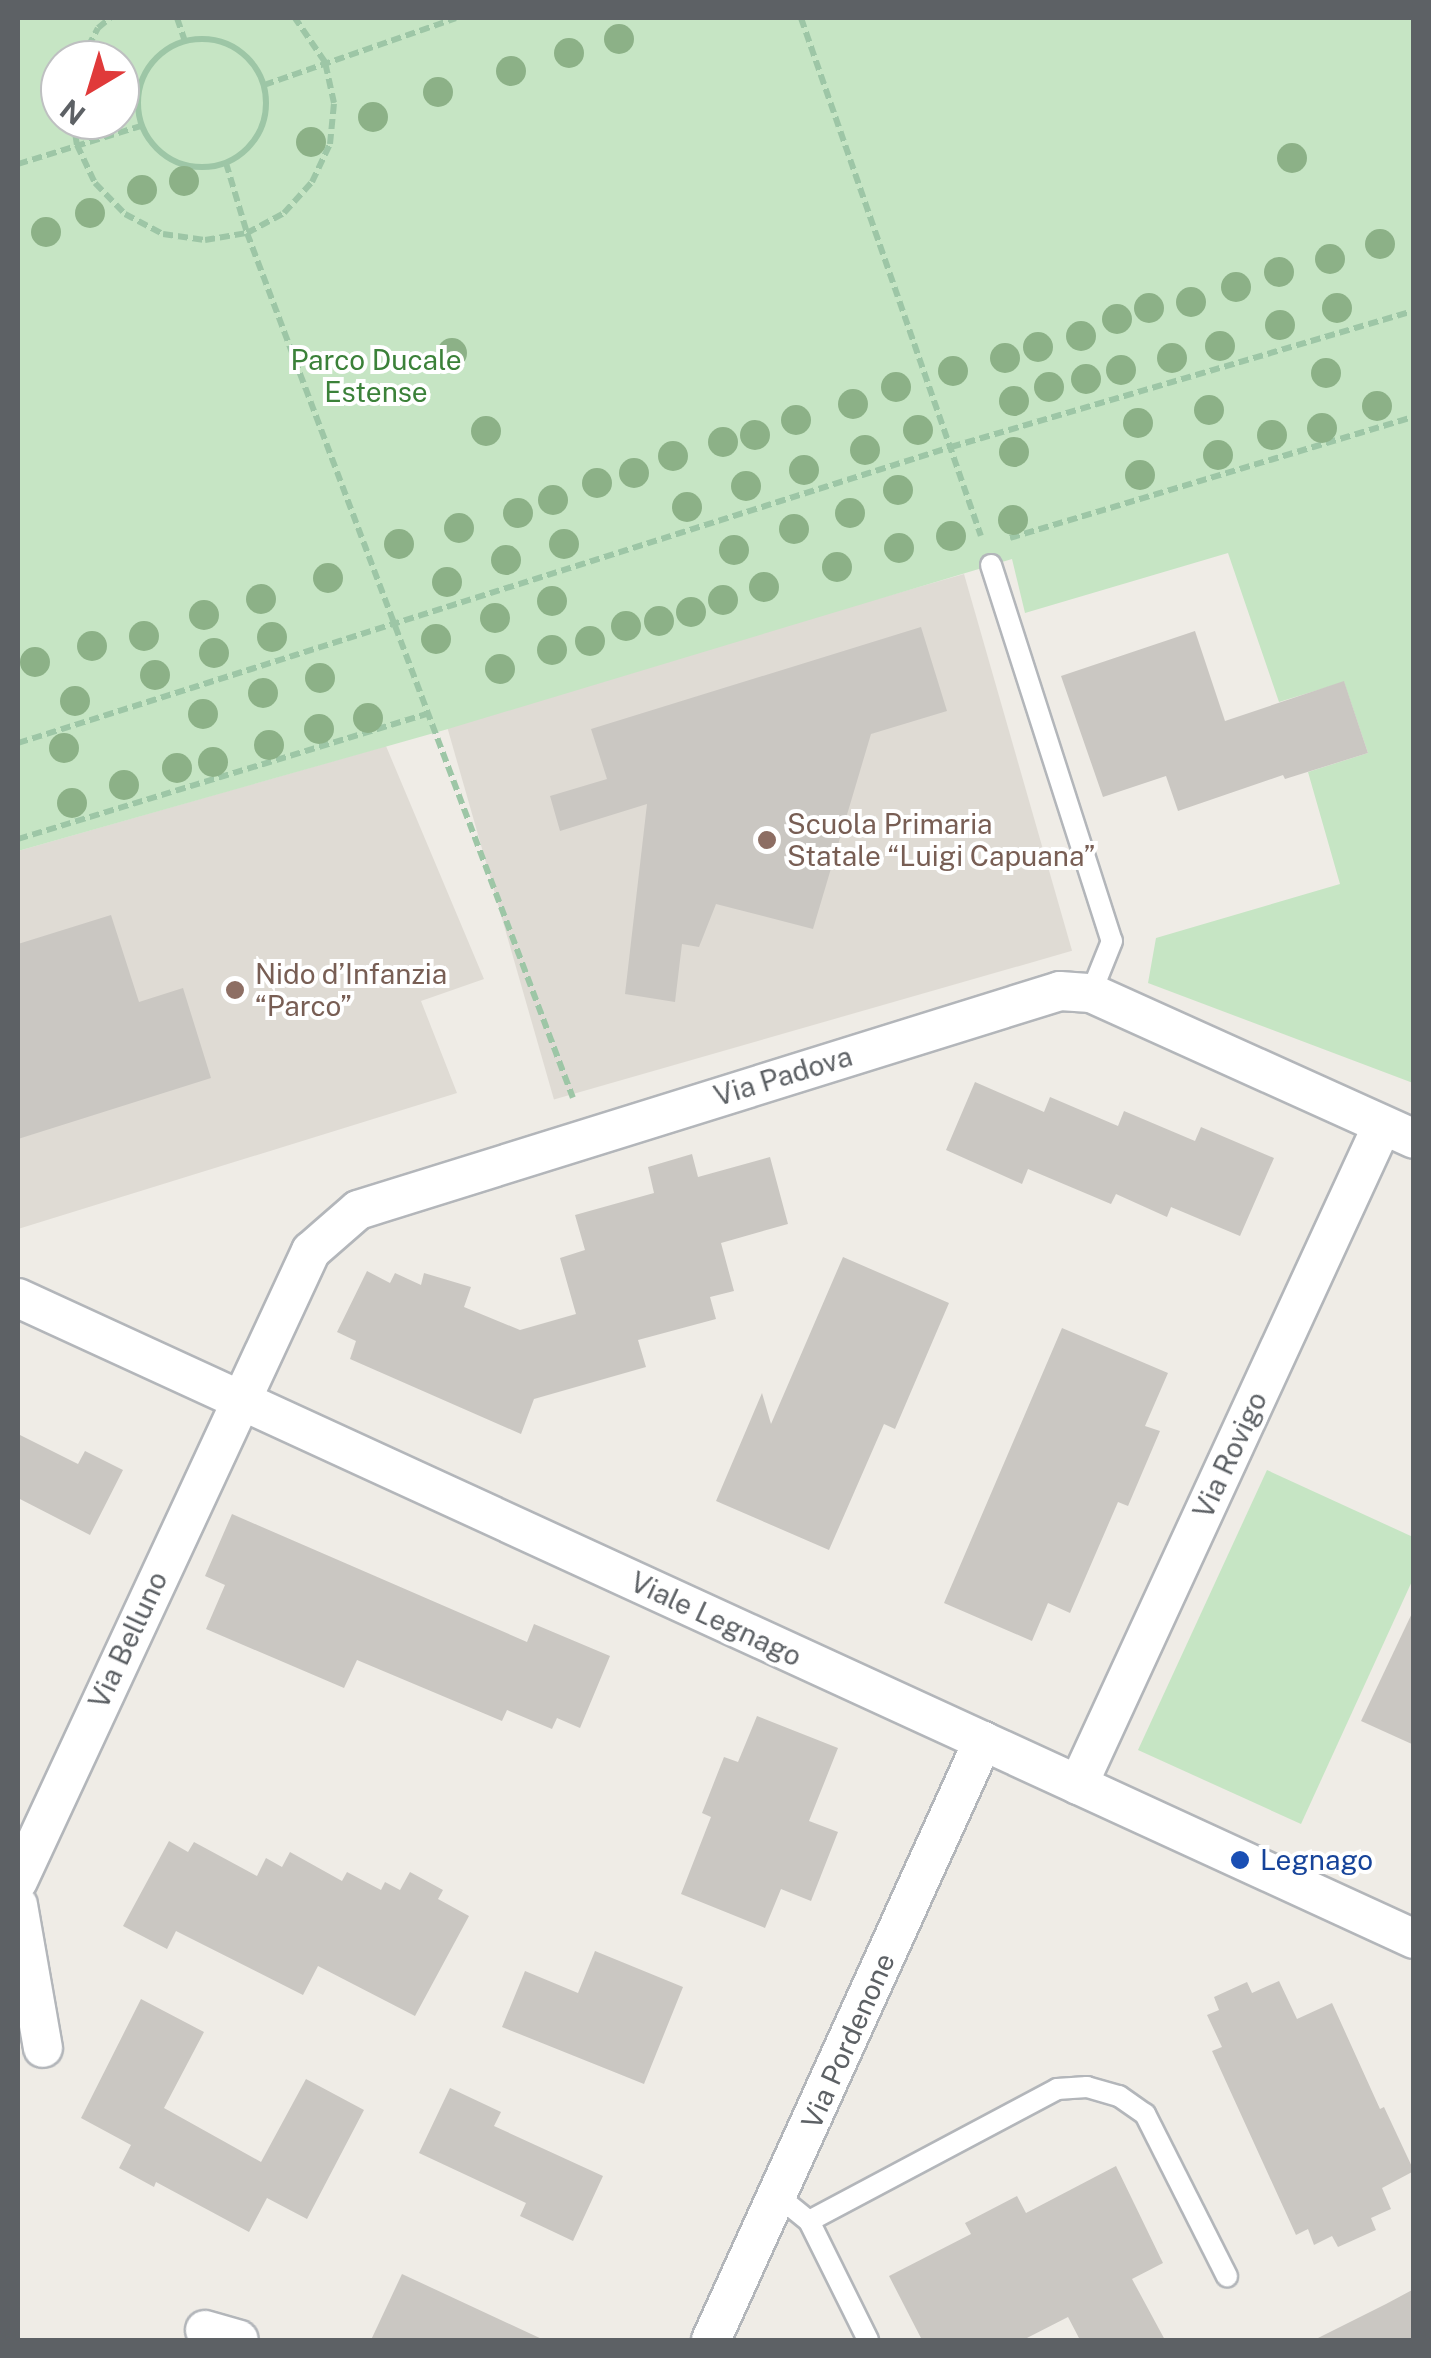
<!DOCTYPE html>
<meta charset="utf-8">
<style>
body{margin:0}
#map{position:relative;width:1431px;height:2358px;overflow:hidden;background:#efece6;font-family:"Public Sans",sans-serif}
div>[style]{position:absolute}
.education>*{inset:0;background:#dfdbd4;transform-origin:0 0}
.green>*{inset:0;background:#c6e5c4}
.building>*{inset:0;background:#cac7c2}
.path>*{height:6px;margin-top:-3px;transform-origin:0;background:repeating-linear-gradient(90deg,#9dc6a6 0 10px,transparent 0 15px)}
.path>.ring{margin:-3px;padding:0;box-sizing:content-box;background:none;border:6px solid #9dc6a6;border-radius:50%}
.roads{filter:drop-shadow(2px 0 #b3b6ba) drop-shadow(-2px 0 #b3b6ba) drop-shadow(0 2px #b3b6ba) drop-shadow(0 -2px #b3b6ba)}
.lane>*{height:20px;margin:-10px;padding:0 10px;transform-origin:10px;border-radius:10px;background:#fff}
.street>*{height:38px;margin:-19px;padding:0 19px;transform-origin:19px;border-radius:19px;background:#fff}
.trees>*{width:30px;height:30px;margin:-15px;border-radius:50%;background:#8cb187}
.dots>*{width:28px;height:28px;translate:-50% -50%;box-sizing:border-box;border:5px solid #fff;border-radius:50%}
span{translate:-50% -50%;white-space:nowrap;text-align:center;line-height:1.15;-webkit-text-stroke:8px #fff;paint-order:stroke}
.park-label{font-size:28px;color:#3b8139}
.education-label{font-size:28px;color:#785e54}
.left{translate:0 -50%;text-align:left}
.street-label{font-size:28px;color:#5d6165}
.transit-label{font-size:28px;color:#164399}
.frame{position:absolute;inset:0;border:20px solid #5d6165;pointer-events:none}
.north{position:absolute;left:40px;top:40px;width:100px;height:100px;box-sizing:border-box;background:#fff;border:2px solid #bec0c1;border-radius:50%;rotate:218deg;font-size:28px;font-weight:700;line-height:40px;text-align:center;color:#5d6165}
.north::after{content:'';display:block;margin:auto;width:35px;height:45px;background:#e03a3a;clip-path:polygon(50% 0,100% 100%,50% 72%,0 100%)}
</style>
<div id="map">
<div class="education">
<div style="left:964px;top:574px;width:392px;height:539px;rotate:74deg"></div>
<div style="clip-path:polygon(386px 746px,484px 979px,421px 1001px,457px 1093px,18px 1229px,18px 851px)"></div>
</div>
<div class="green">
<div style="clip-path:polygon(evenodd,18px 18px,1413px 18px,1413px 1083px,1148px 983px,1156px 938px,1340px 884px,1308px 772px,1368px 753px,1344px 682px,1279px 702px,1228px 553px,1025px 613px,1012px 559px,448px 729px,18px 851px,18px 18px,60px 60px,120px 60px,120px 120px,60px 120px,60px 60px)"></div>
<div style="clip-path:polygon(1267px 1470px,1413px 1537px,1413px 1579px,1301px 1824px,1138px 1750px)"></div>
</div>
<div class="building">
<div style="clip-path:polygon(921px 627px,947px 711px,871px 734px,813px 929px,716px 904px,699px 947px,682px 944px,675px 1002px,625px 994px,647px 804px,560px 831px,550px 796px,607px 779px,591px 729px)"></div>
<div style="clip-path:polygon(1195px 631px,1225px 721px,1344px 681px,1368px 753px,1285px 779px,1283px 775px,1178px 811px,1166px 776px,1103px 797px,1061px 676px)"></div>
<div style="clip-path:polygon(111px 915px,139px 1002px,183px 988px,211px 1078px,18px 1139px,18px 944px)"></div>
<div style="clip-path:polygon(975px 1082px,1044px 1112px,1050px 1097px,1118px 1126px,1124px 1111px,1195px 1141px,1201px 1127px,1274px 1158px,1240px 1236px,1171px 1207px,1167px 1217px,1116px 1194px,1111px 1204px,1028px 1169px,1022px 1184px,946px 1150px)"></div>
<div style="clip-path:polygon(692px 1154px,698px 1177px,770px 1157px,788px 1224px,721px 1243px,734px 1291px,710px 1297px,716px 1319px,638px 1340px,646px 1367px,534px 1399px,521px 1434px,350px 1359px,356px 1341px,337px 1332px,367px 1271px,390px 1283px,395px 1273px,421px 1285px,424px 1273px,471px 1287px,464px 1307px,520px 1330px,576px 1314px,560px 1258px,585px 1250px,575px 1215px,654px 1193px,648px 1167px)"></div>
<div style="clip-path:polygon(843px 1257px,949px 1303px,895px 1429px,884px 1424px,829px 1550px,716px 1501px,762px 1393px,771px 1424px)"></div>
<div style="clip-path:polygon(1062px 1328px,1168px 1373px,1145px 1426px,1160px 1431px,1128px 1506px,1118px 1502px,1070px 1613px,1048px 1603px,1032px 1641px,944px 1603px)"></div>
<div style="clip-path:polygon(18px 1434px,78px 1464px,85px 1451px,123px 1470px,90px 1535px,18px 1498px)"></div>
<div style="clip-path:polygon(232px 1514px,527px 1642px,534px 1624px,610px 1656px,580px 1728px,557px 1718px,552px 1729px,507px 1710px,502px 1721px,357px 1660px,344px 1688px,206px 1629px,225px 1585px,205px 1576px)"></div>
<div style="clip-path:polygon(1414px 1609px,1414px 1745px,1361px 1721px)"></div>
<div style="clip-path:polygon(757px 1716px,838px 1748px,809px 1821px,838px 1832px,811px 1901px,781px 1889px,765px 1928px,681px 1894px,711px 1817px,702px 1813px,724px 1757px,738px 1762px)"></div>
<div style="clip-path:polygon(169px 1841px,188px 1852px,194px 1842px,257px 1876px,266px 1858px,282px 1867px,290px 1852px,342px 1881px,347px 1872px,381px 1890px,385px 1882px,400px 1890px,410px 1872px,443px 1890px,438px 1899px,469px 1916px,415px 2016px,318px 1966px,303px 1995px,176px 1931px,167px 1949px,123px 1926px)"></div>
<div style="clip-path:polygon(595px 1951px,683px 1987px,644px 2084px,502px 2027px,525px 1971px,578px 1993px)"></div>
<div style="clip-path:polygon(1279px 1981px,1297px 2019px,1332px 2003px,1380px 2109px,1384px 2107px,1414px 2171px,1382px 2188px,1391px 2209px,1371px 2218px,1376px 2230px,1338px 2247px,1332px 2236px,1314px 2245px,1308px 2229px,1296px 2235px,1212px 2051px,1222px 2047px,1207px 2015px,1219px 2010px,1214px 1997px,1247px 1982px,1252px 1993px)"></div>
<div style="clip-path:polygon(141px 1999px,204px 2032px,164px 2108px,261px 2162px,306px 2079px,364px 2110px,307px 2219px,267px 2198px,249px 2232px,156px 2182px,154px 2187px,119px 2168px,131px 2145px,81px 2118px)"></div>
<div style="clip-path:polygon(450px 2088px,501px 2112px,494px 2126px,603px 2176px,573px 2241px,520px 2216px,526px 2203px,419px 2153px)"></div>
<div style="clip-path:polygon(1116px 2166px,1163px 2263px,1132px 2279px,1165px 2340px,1080px 2340px,1068px 2317px,1023px 2340px,922px 2340px,889px 2276px,971px 2234px,965px 2223px,1017px 2196px,1026px 2213px)"></div>
<div style="clip-path:polygon(402px 2274px,544px 2340px,371px 2340px)"></div>
<div style="clip-path:polygon(1414px 2289px,1414px 2340px,1314px 2340px,1386px 2304px)"></div>
</div>
<div class="path">
<div style="left:177px;top:18px;width:24px;rotate:71deg"></div>
<div style="left:801px;top:18px;width:548px;rotate:70.84deg"></div>
<div class="ring" style="left:138px;top:39px;width:122px;height:122px"></div>
<div style="left:81px;top:60px;width:36px;rotate:-62deg"></div>
<div style="left:98px;top:28px;width:16px;rotate:-40deg"></div>
<div style="left:264px;top:85px;width:203px;rotate:-19.2deg"></div>
<div style="left:73px;top:120px;width:25px;rotate:81deg"></div>
<div style="left:77px;top:145px;width:42px;rotate:64.7deg"></div>
<div style="left:95px;top:183px;width:43px;rotate:45.9deg"></div>
<div style="left:125px;top:214px;width:43px;rotate:27.8deg"></div>
<div style="left:163px;top:234px;width:42px;rotate:8.1deg"></div>
<div style="left:205px;top:240px;width:43px;rotate:-9.5deg"></div>
<div style="left:247px;top:233px;width:42px;rotate:-28.4deg"></div>
<div style="left:284px;top:213px;width:42px;rotate:-47.9deg"></div>
<div style="left:312px;top:182px;width:42px;rotate:-64.7deg"></div>
<div style="left:330px;top:144px;width:41px;rotate:-84.4deg"></div>
<div style="left:334px;top:103px;width:42px;rotate:-102.4deg"></div>
<div style="left:325px;top:62px;width:53px;rotate:-124.3deg"></div>
<div style="left:226px;top:163px;width:73px;rotate:73.3deg"></div>
<div style="left:247px;top:233px;width:924px;rotate:69.35deg"></div>
<div style="left:18px;top:164px;width:129px;rotate:-17.2deg"></div>
<div style="left:1010px;top:538px;width:422px;rotate:-16.7deg"></div>
<div style="left:18px;top:743px;width:979px;rotate:-17.6deg"></div>
<div style="left:951px;top:447px;width:483px;rotate:-16.4deg"></div>
<div style="left:18px;top:839px;width:431px;rotate:-17deg"></div>
</div>
<div class="roads">
<div class="lane">
<div style="left:991px;top:565px;width:395px;rotate:72.2deg"></div>
<div style="left:1112px;top:941px;width:56px;rotate:112deg"></div>
<div style="left:778px;top:2196px;width:40px;rotate:39deg"></div>
<div style="left:809px;top:2221px;width:133px;rotate:63.6deg"></div>
<div style="left:809px;top:2221px;width:281px;rotate:-28deg"></div>
<div style="left:1057px;top:2089px;width:30px;rotate:-4deg"></div>
<div style="left:1087px;top:2087px;width:33px;rotate:16deg"></div>
<div style="left:1119px;top:2096px;width:32px;rotate:35deg"></div>
<div style="left:1145px;top:2114px;width:182px;rotate:63.2deg"></div>
</div>
<div class="street">
<div style="left:18px;top:1298px;width:1536px;rotate:24.66deg"></div>
<div style="left:1078px;top:1785px;width:726px;rotate:-65.24deg"></div>
<div style="left:18px;top:1881px;width:695px;rotate:-65.06deg"></div>
<div style="left:311px;top:1251px;width:62px;rotate:-41.1deg"></div>
<div style="left:358px;top:1210px;width:735px;rotate:-17.33deg"></div>
<div style="left:1060px;top:991px;width:31px;rotate:4deg"></div>
<div style="left:1091px;top:993px;width:354px;rotate:24.3deg"></div>
<div style="left:18px;top:1905px;width:145px;rotate:80.1deg"></div>
<div style="left:205px;top:2330px;width:35px;rotate:16deg"></div>
<div style="left:711px;top:2340px;width:658px;rotate:-65.58deg"></div>
</div>
</div>
<div class="trees">
<div style="left:619px;top:39px"></div>
<div style="left:569px;top:53px"></div>
<div style="left:511px;top:71px"></div>
<div style="left:438px;top:92px"></div>
<div style="left:373px;top:117px"></div>
<div style="left:311px;top:142px"></div>
<div style="left:1292px;top:158px"></div>
<div style="left:184px;top:181px"></div>
<div style="left:142px;top:190px"></div>
<div style="left:90px;top:213px"></div>
<div style="left:46px;top:232px"></div>
<div style="left:1380px;top:244px"></div>
<div style="left:1330px;top:259px"></div>
<div style="left:1279px;top:272px"></div>
<div style="left:1236px;top:287px"></div>
<div style="left:1191px;top:302px"></div>
<div style="left:1149px;top:308px"></div>
<div style="left:1337px;top:308px"></div>
<div style="left:1117px;top:319px"></div>
<div style="left:1280px;top:325px"></div>
<div style="left:1081px;top:336px"></div>
<div style="left:1220px;top:346px"></div>
<div style="left:1038px;top:347px"></div>
<div style="left:452px;top:353px"></div>
<div style="left:1005px;top:358px"></div>
<div style="left:1172px;top:358px"></div>
<div style="left:1121px;top:370px"></div>
<div style="left:953px;top:371px"></div>
<div style="left:1326px;top:373px"></div>
<div style="left:1086px;top:379px"></div>
<div style="left:896px;top:387px"></div>
<div style="left:1049px;top:387px"></div>
<div style="left:1014px;top:401px"></div>
<div style="left:853px;top:404px"></div>
<div style="left:1377px;top:406px"></div>
<div style="left:1209px;top:410px"></div>
<div style="left:796px;top:420px"></div>
<div style="left:1138px;top:423px"></div>
<div style="left:1322px;top:428px"></div>
<div style="left:918px;top:430px"></div>
<div style="left:486px;top:431px"></div>
<div style="left:755px;top:435px"></div>
<div style="left:1272px;top:435px"></div>
<div style="left:723px;top:442px"></div>
<div style="left:865px;top:450px"></div>
<div style="left:1014px;top:452px"></div>
<div style="left:1218px;top:455px"></div>
<div style="left:673px;top:456px"></div>
<div style="left:804px;top:470px"></div>
<div style="left:634px;top:473px"></div>
<div style="left:1140px;top:475px"></div>
<div style="left:597px;top:483px"></div>
<div style="left:746px;top:486px"></div>
<div style="left:898px;top:490px"></div>
<div style="left:553px;top:500px"></div>
<div style="left:687px;top:507px"></div>
<div style="left:518px;top:513px"></div>
<div style="left:850px;top:513px"></div>
<div style="left:1013px;top:520px"></div>
<div style="left:459px;top:528px"></div>
<div style="left:794px;top:529px"></div>
<div style="left:951px;top:536px"></div>
<div style="left:399px;top:544px"></div>
<div style="left:564px;top:544px"></div>
<div style="left:899px;top:548px"></div>
<div style="left:734px;top:550px"></div>
<div style="left:506px;top:560px"></div>
<div style="left:837px;top:567px"></div>
<div style="left:328px;top:578px"></div>
<div style="left:447px;top:582px"></div>
<div style="left:764px;top:587px"></div>
<div style="left:261px;top:599px"></div>
<div style="left:723px;top:600px"></div>
<div style="left:552px;top:601px"></div>
<div style="left:691px;top:612px"></div>
<div style="left:204px;top:615px"></div>
<div style="left:495px;top:618px"></div>
<div style="left:659px;top:621px"></div>
<div style="left:626px;top:626px"></div>
<div style="left:144px;top:636px"></div>
<div style="left:272px;top:637px"></div>
<div style="left:436px;top:639px"></div>
<div style="left:590px;top:641px"></div>
<div style="left:92px;top:646px"></div>
<div style="left:552px;top:650px"></div>
<div style="left:214px;top:653px"></div>
<div style="left:35px;top:662px"></div>
<div style="left:500px;top:669px"></div>
<div style="left:155px;top:675px"></div>
<div style="left:320px;top:678px"></div>
<div style="left:263px;top:693px"></div>
<div style="left:75px;top:701px"></div>
<div style="left:203px;top:714px"></div>
<div style="left:368px;top:718px"></div>
<div style="left:319px;top:729px"></div>
<div style="left:269px;top:745px"></div>
<div style="left:64px;top:748px"></div>
<div style="left:213px;top:762px"></div>
<div style="left:177px;top:768px"></div>
<div style="left:124px;top:785px"></div>
<div style="left:72px;top:803px"></div>
</div>
<div class="dots">
<div style="left:767px;top:840px;background:#8d6e63"></div>
<div style="left:235px;top:990px;background:#8d6e63"></div>
<div style="left:1240px;top:1860px;background:#1a4fb4"></div>
</div>
<div class="park-label">
<span style="left:376px;top:376px">Parco Ducale<br>Estense</span>
</div>
<div class="education-label">
<span class="left" style="left:787px;top:840px">Scuola Primaria<br>Statale “Luigi Capuana”</span>
<span class="left" style="left:255px;top:990px">Nido d’Infanzia<br>“Parco”</span>
</div>
<div class="street-label">
<span style="left:783px;top:1076px;rotate:-17deg">Via Padova</span>
<span style="left:1230px;top:1455px;rotate:-65deg">Via Rovigo</span>
<span style="left:716px;top:1619px;rotate:25deg">Viale Legnago</span>
<span style="left:128px;top:1640px;rotate:-65deg">Via Belluno</span>
<span style="left:848px;top:2041px;rotate:-66deg">Via Pordenone</span>
</div>
<div class="transit-label">
<span class="left" style="left:1260px;top:1860px">Legnago</span>
</div>
<div class="frame"></div>
<div class="north">N</div>
</div>
